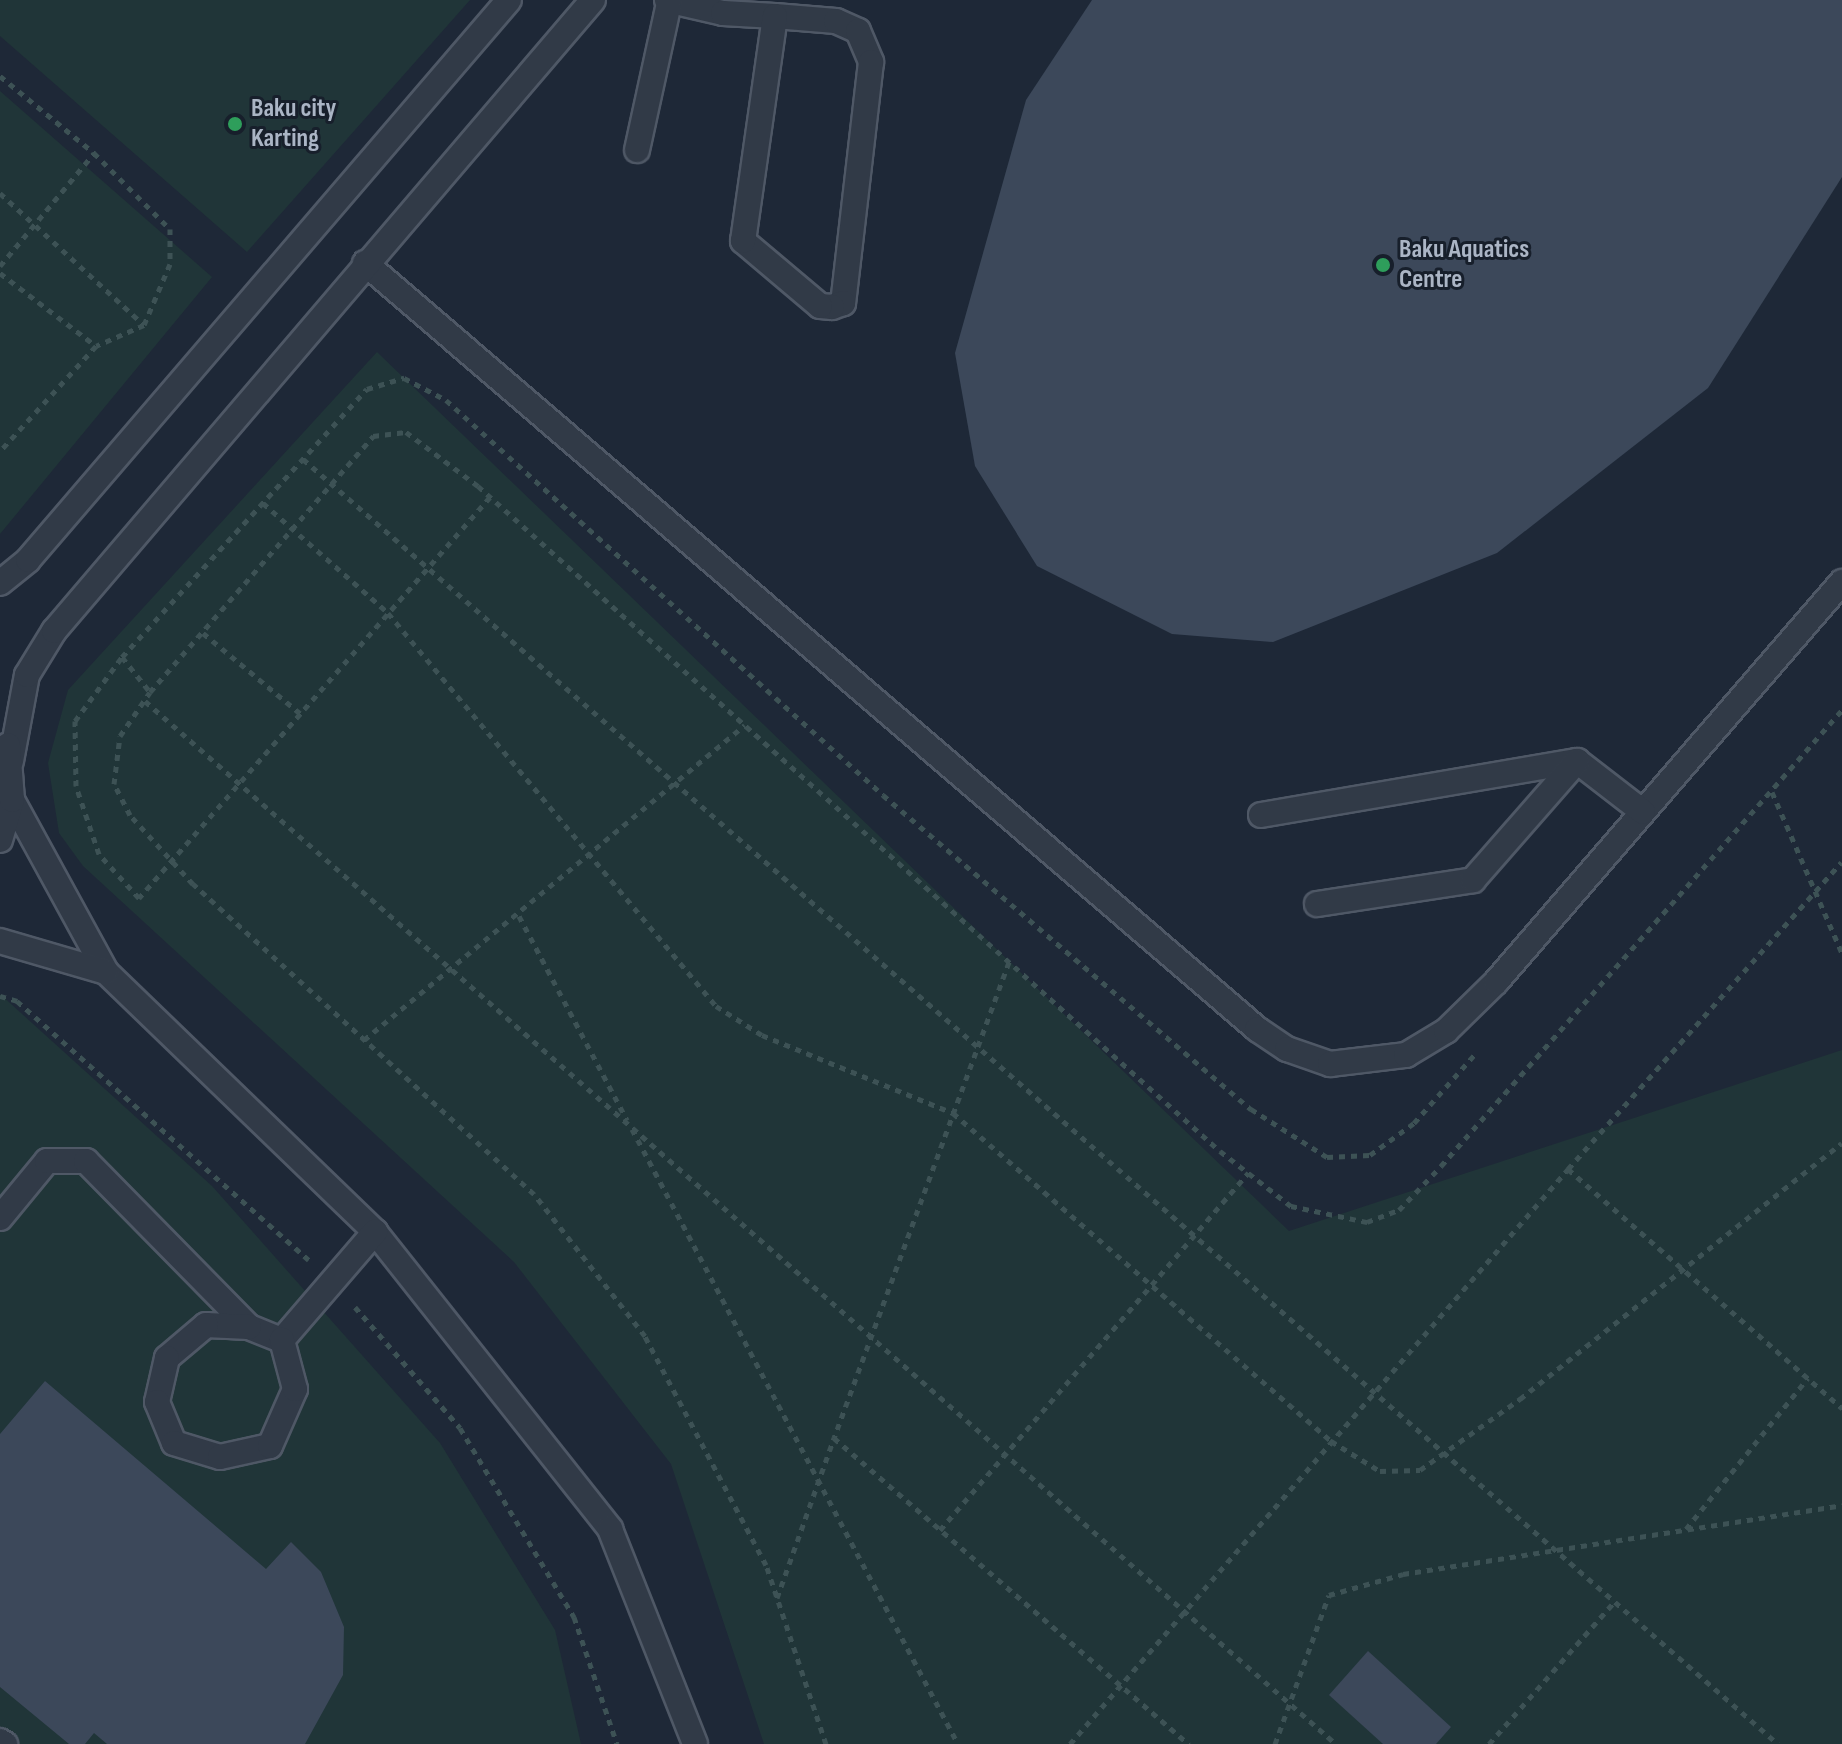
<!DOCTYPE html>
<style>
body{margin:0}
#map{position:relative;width:1842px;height:1744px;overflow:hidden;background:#1e2837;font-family:"Sofia Sans Condensed",sans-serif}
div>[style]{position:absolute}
.green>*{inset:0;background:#203538}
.building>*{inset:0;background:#3c485a}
.path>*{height:5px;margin-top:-2.5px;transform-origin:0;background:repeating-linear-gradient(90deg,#3d5255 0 6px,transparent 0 12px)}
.roads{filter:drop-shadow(2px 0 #4f5866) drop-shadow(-2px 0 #4f5866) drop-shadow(0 2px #4f5866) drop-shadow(0 -2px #4f5866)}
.lane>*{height:24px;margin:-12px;padding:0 12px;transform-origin:12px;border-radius:12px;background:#313a47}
.dots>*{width:22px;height:22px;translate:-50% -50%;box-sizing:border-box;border:4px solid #171f2b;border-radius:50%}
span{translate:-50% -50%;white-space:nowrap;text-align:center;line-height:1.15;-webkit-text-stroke:6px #171f2b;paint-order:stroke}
.poi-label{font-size:26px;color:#abb5c5;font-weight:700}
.left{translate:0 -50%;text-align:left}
</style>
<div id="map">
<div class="green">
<div style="clip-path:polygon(0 0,470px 0,247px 252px,0 36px)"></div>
<div style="clip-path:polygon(0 91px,212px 277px,0 534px)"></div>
<div style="clip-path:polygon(377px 352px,1289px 1231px,1842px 1050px,1842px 1744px,764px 1744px,671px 1464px,514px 1262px,83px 866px,59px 833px,48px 763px,68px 690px)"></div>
<div style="clip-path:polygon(0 994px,212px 1186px,440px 1443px,555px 1630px,581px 1744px,0 1744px)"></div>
</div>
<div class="building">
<div style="clip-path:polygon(1092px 0,1842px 0,1842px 177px,1708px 388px,1497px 553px,1273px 642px,1172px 634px,1037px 566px,975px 466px,955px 353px,1026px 100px)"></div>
<div style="clip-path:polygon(45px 1381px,266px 1569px,291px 1542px,321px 1572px,344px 1627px,343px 1675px,305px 1744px,107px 1744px,94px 1733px,85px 1744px,69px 1744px,0 1687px,0 1434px)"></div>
<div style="clip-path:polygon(1368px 1651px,1451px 1727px,1436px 1744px,1383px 1744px,1329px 1695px)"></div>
</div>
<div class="path">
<div style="left:0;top:76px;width:122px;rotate:39.3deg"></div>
<div style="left:94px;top:153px;width:107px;rotate:45deg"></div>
<div style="left:170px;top:229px;width:35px;rotate:90deg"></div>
<div style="left:170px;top:264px;width:66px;rotate:113.1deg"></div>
<div style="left:144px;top:325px;width:52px;rotate:156.4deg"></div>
<div style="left:96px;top:346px;width:142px;rotate:132.4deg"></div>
<div style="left:0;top:193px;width:195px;rotate:42.5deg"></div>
<div style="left:0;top:266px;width:147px;rotate:-50.2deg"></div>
<div style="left:0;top:273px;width:121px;rotate:37.2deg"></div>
<div style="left:303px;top:459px;width:1956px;rotate:41.06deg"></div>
<div style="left:490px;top:497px;width:533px;rotate:131.2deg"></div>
<div style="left:139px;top:898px;width:59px;rotate:-132.3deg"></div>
<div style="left:99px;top:854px;width:72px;rotate:-108.7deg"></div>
<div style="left:76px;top:786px;width:65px;rotate:-90.9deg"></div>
<div style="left:75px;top:721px;width:79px;rotate:-53.7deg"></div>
<div style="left:122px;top:657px;width:363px;rotate:-47.6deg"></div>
<div style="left:367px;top:389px;width:39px;rotate:-17deg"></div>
<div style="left:404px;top:378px;width:47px;rotate:27.6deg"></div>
<div style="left:446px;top:400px;width:589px;rotate:42.11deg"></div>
<div style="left:883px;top:795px;width:484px;rotate:40.5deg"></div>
<div style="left:1251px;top:1109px;width:90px;rotate:32.3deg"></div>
<div style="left:1327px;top:1157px;width:43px;rotate:-2.7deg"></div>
<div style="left:1370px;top:1155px;width:54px;rotate:-36deg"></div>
<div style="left:1414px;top:1123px;width:92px;rotate:-48.5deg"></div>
<div style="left:263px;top:503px;width:167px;rotate:41.3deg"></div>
<div style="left:388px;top:613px;width:512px;rotate:50.15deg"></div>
<div style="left:716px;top:1006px;width:54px;rotate:32.2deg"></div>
<div style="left:762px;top:1035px;width:206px;rotate:22.2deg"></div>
<div style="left:953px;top:1113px;width:500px;rotate:40.95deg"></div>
<div style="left:1331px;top:1441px;width:57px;rotate:31.5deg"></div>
<div style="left:1380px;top:1471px;width:40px;rotate:-1.4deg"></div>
<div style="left:1420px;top:1470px;width:123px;rotate:-35.4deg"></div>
<div style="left:1520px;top:1399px;width:411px;rotate:-38.5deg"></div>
<div style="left:203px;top:633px;width:127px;rotate:39.6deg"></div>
<div style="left:122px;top:657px;width:45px;rotate:51.3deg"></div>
<div style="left:145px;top:701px;width:1583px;rotate:41.21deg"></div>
<div style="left:1772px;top:792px;width:176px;rotate:66.5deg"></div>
<div style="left:519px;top:916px;width:231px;rotate:62.1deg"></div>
<div style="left:1009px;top:962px;width:507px;rotate:110.19deg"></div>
<div style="left:834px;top:1438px;width:469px;rotate:40.8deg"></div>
<div style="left:0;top:996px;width:18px;rotate:16deg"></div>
<div style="left:17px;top:1001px;width:390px;rotate:41.6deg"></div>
<div style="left:364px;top:1040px;width:494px;rotate:-39.6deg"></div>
<div style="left:632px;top:1129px;width:696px;rotate:62.07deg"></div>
<div style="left:1568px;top:1169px;width:411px;rotate:-48.3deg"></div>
<div style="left:355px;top:1307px;width:160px;rotate:49deg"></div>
<div style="left:460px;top:1428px;width:221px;rotate:58.9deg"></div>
<div style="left:574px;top:1617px;width:134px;rotate:71.3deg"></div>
<div style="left:1686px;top:1529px;width:194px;rotate:-51.1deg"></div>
<div style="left:940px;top:1530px;width:472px;rotate:-49.2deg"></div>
<div style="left:777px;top:1598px;width:170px;rotate:-70.4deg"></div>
<div style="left:826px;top:1744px;width:189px;rotate:-108.5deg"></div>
<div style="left:766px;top:1565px;width:259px;rotate:-117.9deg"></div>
<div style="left:645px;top:1336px;width:180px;rotate:-128deg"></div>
<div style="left:534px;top:1194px;width:461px;rotate:-137.7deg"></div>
<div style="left:193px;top:884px;width:93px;rotate:-132.4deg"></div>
<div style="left:130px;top:815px;width:35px;rotate:-117deg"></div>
<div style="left:114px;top:784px;width:48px;rotate:-82.9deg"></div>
<div style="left:120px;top:736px;width:53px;rotate:-55.7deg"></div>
<div style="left:150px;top:692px;width:340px;rotate:-48.9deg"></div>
<div style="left:373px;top:436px;width:33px;rotate:-7deg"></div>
<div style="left:406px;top:432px;width:90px;rotate:36.9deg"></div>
<div style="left:478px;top:486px;width:996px;rotate:41.87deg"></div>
<div style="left:1220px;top:1151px;width:90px;rotate:37.8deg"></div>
<div style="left:1291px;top:1206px;width:78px;rotate:11.9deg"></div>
<div style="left:1367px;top:1222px;width:34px;rotate:-21deg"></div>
<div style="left:1399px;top:1210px;width:61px;rotate:-46.3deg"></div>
<div style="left:1441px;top:1166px;width:607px;rotate:-48.67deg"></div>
<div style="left:1070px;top:1744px;width:761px;rotate:-49.1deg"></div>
<div style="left:1568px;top:1169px;width:364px;rotate:41.1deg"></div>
<div style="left:1275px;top:1744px;width:158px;rotate:-70.1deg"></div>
<div style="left:1329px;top:1595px;width:77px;rotate:-15.8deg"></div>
<div style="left:1403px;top:1574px;width:444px;rotate:-8.9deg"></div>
<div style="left:1489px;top:1744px;width:191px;rotate:-48.6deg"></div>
</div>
<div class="roads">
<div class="lane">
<div style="left:667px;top:0;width:57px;rotate:13.1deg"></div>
<div style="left:723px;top:13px;width:52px;rotate:3.3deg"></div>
<div style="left:775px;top:16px;width:61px;rotate:4.7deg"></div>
<div style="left:836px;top:21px;width:24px;rotate:24deg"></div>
<div style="left:858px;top:31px;width:34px;rotate:67deg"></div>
<div style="left:871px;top:62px;width:243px;rotate:96.6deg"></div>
<div style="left:843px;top:303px;width:12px;rotate:160deg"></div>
<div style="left:832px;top:307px;width:12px;rotate:-175deg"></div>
<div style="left:820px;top:306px;width:101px;rotate:-139.8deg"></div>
<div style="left:743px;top:241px;width:227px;rotate:-81.9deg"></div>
<div style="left:637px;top:150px;width:150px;rotate:-77.7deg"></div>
<div style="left:365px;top:263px;width:1176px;rotate:40.65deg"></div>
<div style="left:1257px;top:1029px;width:36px;rotate:34deg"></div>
<div style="left:1287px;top:1049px;width:46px;rotate:19.2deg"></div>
<div style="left:1330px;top:1064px;width:77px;rotate:-6.8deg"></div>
<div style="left:1406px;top:1055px;width:47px;rotate:-31deg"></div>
<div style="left:1446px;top:1031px;width:70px;rotate:-44.4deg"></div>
<div style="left:1496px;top:982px;width:529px;rotate:-49.14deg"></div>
<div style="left:0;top:583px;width:36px;rotate:-39deg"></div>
<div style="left:28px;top:560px;width:738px;rotate:-49.34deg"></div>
<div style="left:11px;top:761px;width:87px;rotate:-79.5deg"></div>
<div style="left:27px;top:675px;width:52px;rotate:-58.5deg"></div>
<div style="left:54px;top:631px;width:830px;rotate:-49.5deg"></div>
<div style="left:12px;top:800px;width:196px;rotate:61.3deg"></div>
<div style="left:106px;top:972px;width:374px;rotate:44deg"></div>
<div style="left:375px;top:1232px;width:379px;rotate:51.6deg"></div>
<div style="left:610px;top:1529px;width:231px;rotate:68.4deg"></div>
<div style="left:1261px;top:815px;width:321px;rotate:-9.7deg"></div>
<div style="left:1577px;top:761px;width:83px;rotate:37.7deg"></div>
<div style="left:0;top:840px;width:42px;rotate:-73.3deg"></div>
<div style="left:12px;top:800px;width:55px;rotate:-94.2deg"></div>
<div style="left:1317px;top:904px;width:158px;rotate:-8.7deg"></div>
<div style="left:1473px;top:880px;width:158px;rotate:-48.8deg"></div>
<div style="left:0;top:941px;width:110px;rotate:16.3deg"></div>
<div style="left:0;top:1218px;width:74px;rotate:-50.5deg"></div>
<div style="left:47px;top:1161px;width:39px"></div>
<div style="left:86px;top:1161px;width:233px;rotate:45.5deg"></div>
<div style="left:249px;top:1327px;width:35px;rotate:22deg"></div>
<div style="left:282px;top:1340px;width:143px;rotate:-49.3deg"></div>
<div style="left:249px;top:1327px;width:43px;rotate:-177.3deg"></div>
<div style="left:206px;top:1325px;width:51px;rotate:139.8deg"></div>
<div style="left:167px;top:1358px;width:45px;rotate:102.8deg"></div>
<div style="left:157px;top:1402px;width:44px;rotate:67.5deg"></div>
<div style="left:174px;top:1443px;width:48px;rotate:16.9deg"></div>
<div style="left:220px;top:1457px;width:51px;rotate:-12.4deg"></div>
<div style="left:270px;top:1446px;width:62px;rotate:-66.3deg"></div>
<div style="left:295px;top:1389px;width:51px;rotate:-104.9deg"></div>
<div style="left:0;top:1741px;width:6px;rotate:31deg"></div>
</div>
</div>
<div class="dots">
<div style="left:235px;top:124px;background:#2e9e5b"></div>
<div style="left:1383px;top:265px;background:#2e9e5b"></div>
</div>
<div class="poi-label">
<span class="left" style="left:251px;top:124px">Baku city<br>Karting</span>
<span class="left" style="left:1399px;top:265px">Baku Aquatics<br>Centre</span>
</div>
</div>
